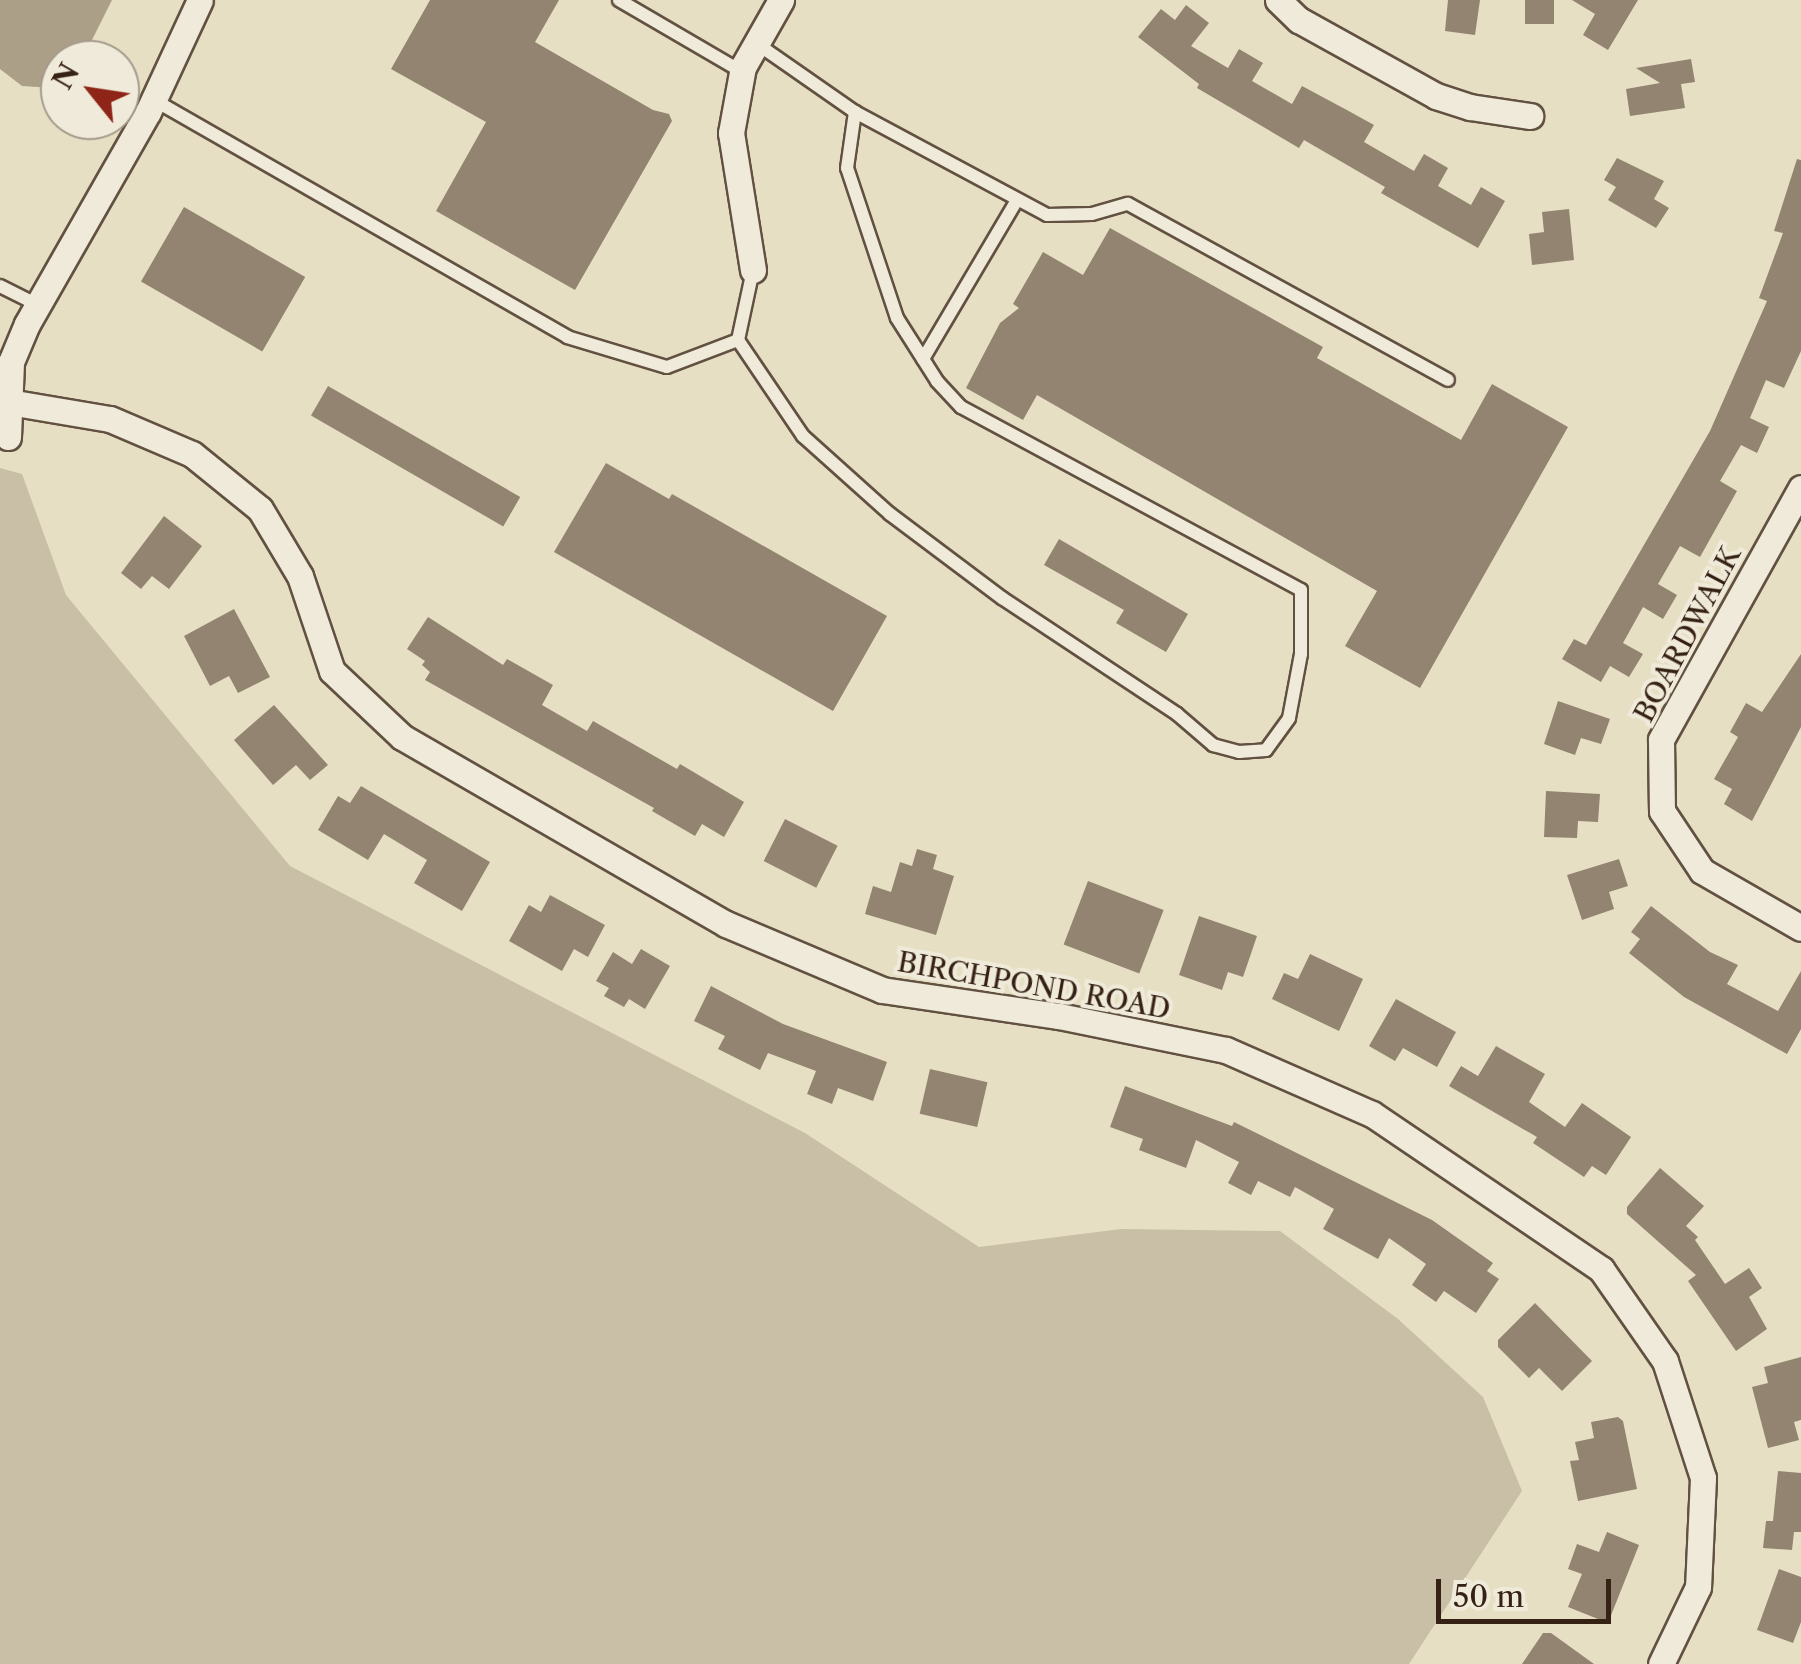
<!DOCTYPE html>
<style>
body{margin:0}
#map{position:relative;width:1801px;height:1664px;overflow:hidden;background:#e7dfc4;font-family:"Libre Caslon Text",serif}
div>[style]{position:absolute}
.green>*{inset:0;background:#c9bfa6}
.water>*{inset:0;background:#ab9f88}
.building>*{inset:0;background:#928470;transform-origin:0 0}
.roads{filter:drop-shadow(2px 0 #625141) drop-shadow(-2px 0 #625141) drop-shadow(0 2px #625141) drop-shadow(0 -2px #625141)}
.lane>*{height:12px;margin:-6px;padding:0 6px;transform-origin:6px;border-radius:6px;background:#efead9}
.street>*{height:25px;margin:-12.5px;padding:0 12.5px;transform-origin:12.5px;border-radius:12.5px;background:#efead9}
span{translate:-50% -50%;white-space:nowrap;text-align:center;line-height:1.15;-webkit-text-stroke:8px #efead9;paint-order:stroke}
.street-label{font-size:28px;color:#362215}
.north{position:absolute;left:40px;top:40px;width:100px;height:100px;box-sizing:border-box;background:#efead9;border:2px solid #a59a8b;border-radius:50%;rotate:300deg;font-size:28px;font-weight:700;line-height:40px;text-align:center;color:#362215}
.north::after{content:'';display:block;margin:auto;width:35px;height:45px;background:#8f2418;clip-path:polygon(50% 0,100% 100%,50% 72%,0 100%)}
.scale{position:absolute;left:1436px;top:1579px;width:175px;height:45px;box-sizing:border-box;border:5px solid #362215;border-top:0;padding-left:12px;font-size:30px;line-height:35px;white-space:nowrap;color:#362215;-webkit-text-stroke:8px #efead9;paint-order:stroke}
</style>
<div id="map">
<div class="green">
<div style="clip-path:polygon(0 468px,22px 474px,66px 595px,290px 866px,805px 1133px,979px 1247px,1121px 1229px,1280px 1231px,1398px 1319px,1483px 1397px,1522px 1491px,1409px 1664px,0 1664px)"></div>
</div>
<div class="water">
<div style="clip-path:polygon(0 0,112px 0,82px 60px,60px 60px,60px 84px,54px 88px,22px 86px,0 69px)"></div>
</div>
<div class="building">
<div style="clip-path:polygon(430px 0,559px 0,535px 42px,653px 110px,669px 114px,672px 121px,575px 290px,436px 211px,486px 122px,391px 69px)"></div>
<div style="clip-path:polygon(1448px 0,1480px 0,1475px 35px,1445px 31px)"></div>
<div style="left:1525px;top:0;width:29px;height:24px"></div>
<div style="clip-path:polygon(1572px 0,1638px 0,1608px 50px,1583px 35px,1595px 14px)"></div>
<div style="clip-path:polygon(1186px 5px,1209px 23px,1191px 46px,1228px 68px,1239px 49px,1263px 63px,1252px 81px,1292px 104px,1302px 86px,1345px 109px,1374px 125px,1364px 142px,1414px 171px,1424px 154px,1448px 168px,1438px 186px,1471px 205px,1481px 187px,1505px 201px,1478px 248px,1381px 193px,1385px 187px,1304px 140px,1299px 148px,1197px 88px,1199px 84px,1138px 37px,1161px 9px,1175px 20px)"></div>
<div style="clip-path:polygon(1691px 59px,1695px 82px,1681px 84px,1685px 108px,1630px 116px,1626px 89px,1660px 83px,1636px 68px)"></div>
<div style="clip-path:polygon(1617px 158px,1664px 181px,1654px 199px,1669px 208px,1656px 228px,1608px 200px,1616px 187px,1604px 180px)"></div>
<div style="clip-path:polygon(1797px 159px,1801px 160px,1801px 351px,1784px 388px,1766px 380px,1750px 418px,1769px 427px,1757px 453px,1741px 445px,1720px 481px,1737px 491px,1700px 557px,1680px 546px,1658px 584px,1677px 595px,1663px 619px,1643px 607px,1623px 643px,1643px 654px,1629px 677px,1610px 666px,1601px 682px,1562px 659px,1574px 639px,1586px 645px,1710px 431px,1767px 301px,1759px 298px,1783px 233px,1774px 231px)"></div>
<div style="left:184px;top:207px;width:140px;height:86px;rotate:30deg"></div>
<div style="clip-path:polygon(1569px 209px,1574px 260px,1532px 265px,1529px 234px,1544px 232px,1542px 212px)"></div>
<div style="clip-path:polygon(1110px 228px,1323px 347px,1317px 358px,1461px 440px,1492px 384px,1568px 427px,1420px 688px,1345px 646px,1377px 591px,1037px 395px,1023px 420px,966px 388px,1000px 323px,1019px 308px,1013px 304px,1043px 252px,1083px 275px)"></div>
<div style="left:328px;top:386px;width:222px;height:34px;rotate:30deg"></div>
<div style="clip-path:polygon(606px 463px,669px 499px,672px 494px,887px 616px,833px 711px,554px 552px)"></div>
<div style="clip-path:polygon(164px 516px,202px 546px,169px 589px,152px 576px,141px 589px,121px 573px)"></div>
<div style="clip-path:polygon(1059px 539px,1188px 614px,1166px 652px,1116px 623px,1124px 610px,1044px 565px)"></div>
<div style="clip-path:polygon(234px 609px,270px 677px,238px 693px,229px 676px,210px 686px,184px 636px)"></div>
<div style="clip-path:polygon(428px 617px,503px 665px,507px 659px,553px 685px,542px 705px,587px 731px,593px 721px,677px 769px,680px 764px,744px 802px,724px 837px,702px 824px,695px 836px,652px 811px,654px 808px,425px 680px,430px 672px,422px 665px,425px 661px,407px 649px)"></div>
<div style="clip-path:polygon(1801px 654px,1801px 727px,1752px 821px,1724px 804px,1732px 789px,1714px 779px,1738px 737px,1730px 732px,1746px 703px,1762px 712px)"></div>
<div style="clip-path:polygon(1558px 701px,1610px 719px,1601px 744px,1581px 738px,1575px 755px,1544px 744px)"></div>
<div style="clip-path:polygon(274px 705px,328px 765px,310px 780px,296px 765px,273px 785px,234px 740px)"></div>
<div style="clip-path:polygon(361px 786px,490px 862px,462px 911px,414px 883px,427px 860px,384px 834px,368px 860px,318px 830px,338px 796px,350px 803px)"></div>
<div style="clip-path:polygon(1546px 791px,1600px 794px,1598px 822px,1578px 821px,1577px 838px,1544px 837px)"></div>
<div style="left:785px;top:819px;width:59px;height:47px;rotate:27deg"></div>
<div style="clip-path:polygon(917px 849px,937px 855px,933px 869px,954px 876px,936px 935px,865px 914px,873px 886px,891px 892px,900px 862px,912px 866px)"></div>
<div style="clip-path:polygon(1619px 859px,1628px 886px,1609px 892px,1614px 909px,1582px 920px,1567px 875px)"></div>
<div style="left:1088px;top:881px;width:81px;height:68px;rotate:21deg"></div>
<div style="clip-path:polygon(550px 895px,605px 925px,588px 957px,574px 949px,562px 971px,509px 941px,529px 905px,541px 912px)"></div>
<div style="clip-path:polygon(1651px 906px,1710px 952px,1738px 965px,1727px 984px,1778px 1011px,1801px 971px,1801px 1029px,1787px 1054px,1684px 997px,1629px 953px,1640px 939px,1631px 932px)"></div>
<div style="clip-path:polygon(1199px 916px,1257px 936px,1243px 977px,1228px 972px,1222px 990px,1179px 975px)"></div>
<div style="clip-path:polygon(641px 949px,670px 966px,645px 1009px,629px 999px,624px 1007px,604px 996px,609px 988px,596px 981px,613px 952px,632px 964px)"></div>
<div style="clip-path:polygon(1310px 954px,1363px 979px,1339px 1031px,1272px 999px,1284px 973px,1298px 979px)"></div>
<div style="clip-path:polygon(711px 986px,783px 1024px,887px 1062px,873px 1101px,838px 1088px,832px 1104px,807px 1094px,816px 1071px,768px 1053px,760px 1070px,718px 1049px,725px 1036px,694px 1021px)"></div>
<div style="clip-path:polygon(1396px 999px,1456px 1032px,1437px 1067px,1403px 1048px,1395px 1061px,1369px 1046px)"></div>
<div style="clip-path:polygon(1496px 1046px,1545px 1074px,1529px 1102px,1565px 1127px,1582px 1103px,1631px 1137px,1606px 1175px,1592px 1166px,1584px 1177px,1533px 1143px,1537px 1137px,1449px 1086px,1461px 1066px,1478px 1076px)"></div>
<div style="left:930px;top:1069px;width:59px;height:46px;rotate:13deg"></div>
<div style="clip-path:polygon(1125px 1086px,1232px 1126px,1234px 1122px,1432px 1220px,1493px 1263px,1487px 1271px,1499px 1279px,1476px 1313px,1444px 1291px,1436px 1302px,1412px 1285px,1426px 1264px,1389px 1238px,1378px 1259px,1323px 1229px,1334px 1209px,1295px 1187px,1290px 1197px,1258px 1181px,1251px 1195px,1228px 1183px,1239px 1162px,1196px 1140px,1186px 1168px,1139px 1150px,1143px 1139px,1110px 1127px)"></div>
<div style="clip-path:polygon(1660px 1168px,1704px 1206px,1686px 1226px,1698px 1237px,1695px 1240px,1725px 1284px,1749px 1268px,1762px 1288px,1749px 1297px,1767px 1329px,1736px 1351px,1688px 1281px,1696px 1275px,1627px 1214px,1627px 1207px)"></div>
<div style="clip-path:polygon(1535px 1303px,1592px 1361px,1562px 1391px,1539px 1368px,1529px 1378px,1498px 1347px,1498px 1340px)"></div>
<div style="clip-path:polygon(1801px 1357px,1801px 1420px,1794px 1422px,1799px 1440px,1768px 1448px,1752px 1387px,1768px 1383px,1764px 1367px)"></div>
<div style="clip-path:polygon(1618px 1417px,1623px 1421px,1637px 1489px,1578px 1501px,1570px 1461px,1579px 1460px,1575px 1442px,1594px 1438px,1591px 1422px)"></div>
<div style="clip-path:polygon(1778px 1471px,1801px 1473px,1801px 1532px,1794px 1532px,1792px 1550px,1763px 1548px,1766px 1521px,1773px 1521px)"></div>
<div style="clip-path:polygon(1607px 1532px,1639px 1545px,1608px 1623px,1568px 1607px,1582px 1574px,1568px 1569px,1577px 1544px,1599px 1552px)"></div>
<div style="clip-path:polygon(1779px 1569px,1801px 1577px,1801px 1622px,1793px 1643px,1757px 1630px)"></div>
<div style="clip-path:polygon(1543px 1633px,1551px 1633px,1594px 1664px,1522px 1664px)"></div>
</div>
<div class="roads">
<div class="lane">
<div style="left:619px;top:0;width:143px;rotate:30.3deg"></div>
<div style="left:756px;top:43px;width:121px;rotate:34.9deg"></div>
<div style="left:855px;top:112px;width:218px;rotate:28.2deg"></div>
<div style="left:1047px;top:215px;width:45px;rotate:-1.3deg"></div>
<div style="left:1092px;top:214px;width:37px;rotate:-16deg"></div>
<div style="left:1128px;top:204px;width:365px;rotate:28.8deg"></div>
<div style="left:154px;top:100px;width:476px;rotate:29.8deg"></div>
<div style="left:567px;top:337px;width:104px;rotate:16.7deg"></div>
<div style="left:667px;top:367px;width:76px;rotate:-20.8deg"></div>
<div style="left:753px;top:270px;width:72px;rotate:102.1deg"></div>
<div style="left:738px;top:340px;width:116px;rotate:55.9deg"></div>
<div style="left:803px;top:436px;width:117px;rotate:41.9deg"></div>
<div style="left:890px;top:514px;width:140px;rotate:36.9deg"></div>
<div style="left:1002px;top:598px;width:210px;rotate:33.5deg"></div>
<div style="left:1177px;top:714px;width:48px;rotate:40.7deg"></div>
<div style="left:1213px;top:745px;width:27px;rotate:15deg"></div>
<div style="left:1239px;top:752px;width:27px;rotate:-4deg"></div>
<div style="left:1266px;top:750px;width:39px;rotate:-54deg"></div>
<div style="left:1289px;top:718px;width:65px;rotate:-79.4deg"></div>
<div style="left:1301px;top:654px;width:64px;rotate:-90deg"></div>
<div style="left:1301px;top:590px;width:386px;rotate:-151.7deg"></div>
<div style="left:961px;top:407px;width:35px;rotate:-133deg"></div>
<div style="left:937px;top:381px;width:75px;rotate:-122.4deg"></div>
<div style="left:897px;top:318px;width:158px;rotate:-108.4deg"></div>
<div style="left:847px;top:168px;width:57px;rotate:-81.9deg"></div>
<div style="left:0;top:286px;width:42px;rotate:26.6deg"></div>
<div style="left:923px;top:359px;width:185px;rotate:-59.4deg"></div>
</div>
<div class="street">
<div style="left:1278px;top:0;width:29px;rotate:44deg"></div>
<div style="left:1299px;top:20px;width:157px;rotate:29deg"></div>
<div style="left:1436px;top:96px;width:36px;rotate:18deg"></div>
<div style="left:1470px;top:107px;width:61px;rotate:8.5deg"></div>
<div style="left:753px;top:270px;width:139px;rotate:-99.1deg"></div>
<div style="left:731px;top:133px;width:67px;rotate:-79.7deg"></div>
<div style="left:743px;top:67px;width:77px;rotate:-60.4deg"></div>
<div style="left:9px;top:402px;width:102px;rotate:9.6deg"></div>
<div style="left:110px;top:419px;width:89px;rotate:23.1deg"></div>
<div style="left:192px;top:454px;width:87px;rotate:39deg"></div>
<div style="left:260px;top:509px;width:78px;rotate:59.2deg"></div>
<div style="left:300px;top:576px;width:100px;rotate:71.4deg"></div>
<div style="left:332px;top:671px;width:96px;rotate:43.3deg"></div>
<div style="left:402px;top:737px;width:374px;rotate:30deg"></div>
<div style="left:726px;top:924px;width:169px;rotate:22.9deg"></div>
<div style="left:882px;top:990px;width:179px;rotate:8.4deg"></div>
<div style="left:1059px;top:1016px;width:170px;rotate:11.5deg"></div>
<div style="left:1226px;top:1050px;width:159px;rotate:23.7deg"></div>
<div style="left:1372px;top:1114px;width:277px;rotate:34.1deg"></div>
<div style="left:1601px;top:1269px;width:112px;rotate:55.2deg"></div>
<div style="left:1665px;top:1361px;width:123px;rotate:72deg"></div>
<div style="left:1703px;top:1478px;width:109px;rotate:92.6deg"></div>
<div style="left:1698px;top:1587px;width:85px;rotate:115.7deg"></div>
<div style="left:8px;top:437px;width:75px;rotate:-87.7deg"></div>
<div style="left:11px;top:362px;width:41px;rotate:-67.2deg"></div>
<div style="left:27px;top:324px;width:244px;rotate:-60.3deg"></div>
<div style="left:148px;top:112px;width:123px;rotate:-65.1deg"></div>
<div style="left:1801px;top:488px;width:288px;rotate:119.1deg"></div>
<div style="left:1661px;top:740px;width:71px;rotate:89.2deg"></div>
<div style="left:1662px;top:811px;width:72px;rotate:56.3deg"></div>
<div style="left:1702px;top:871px;width:114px;rotate:29.9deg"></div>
</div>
</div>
<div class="street-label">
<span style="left:1687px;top:634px;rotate:-62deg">BOARDWALK</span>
<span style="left:1034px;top:985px;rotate:10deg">BIRCHPOND ROAD</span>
</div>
<div class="north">N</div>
<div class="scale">50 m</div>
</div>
